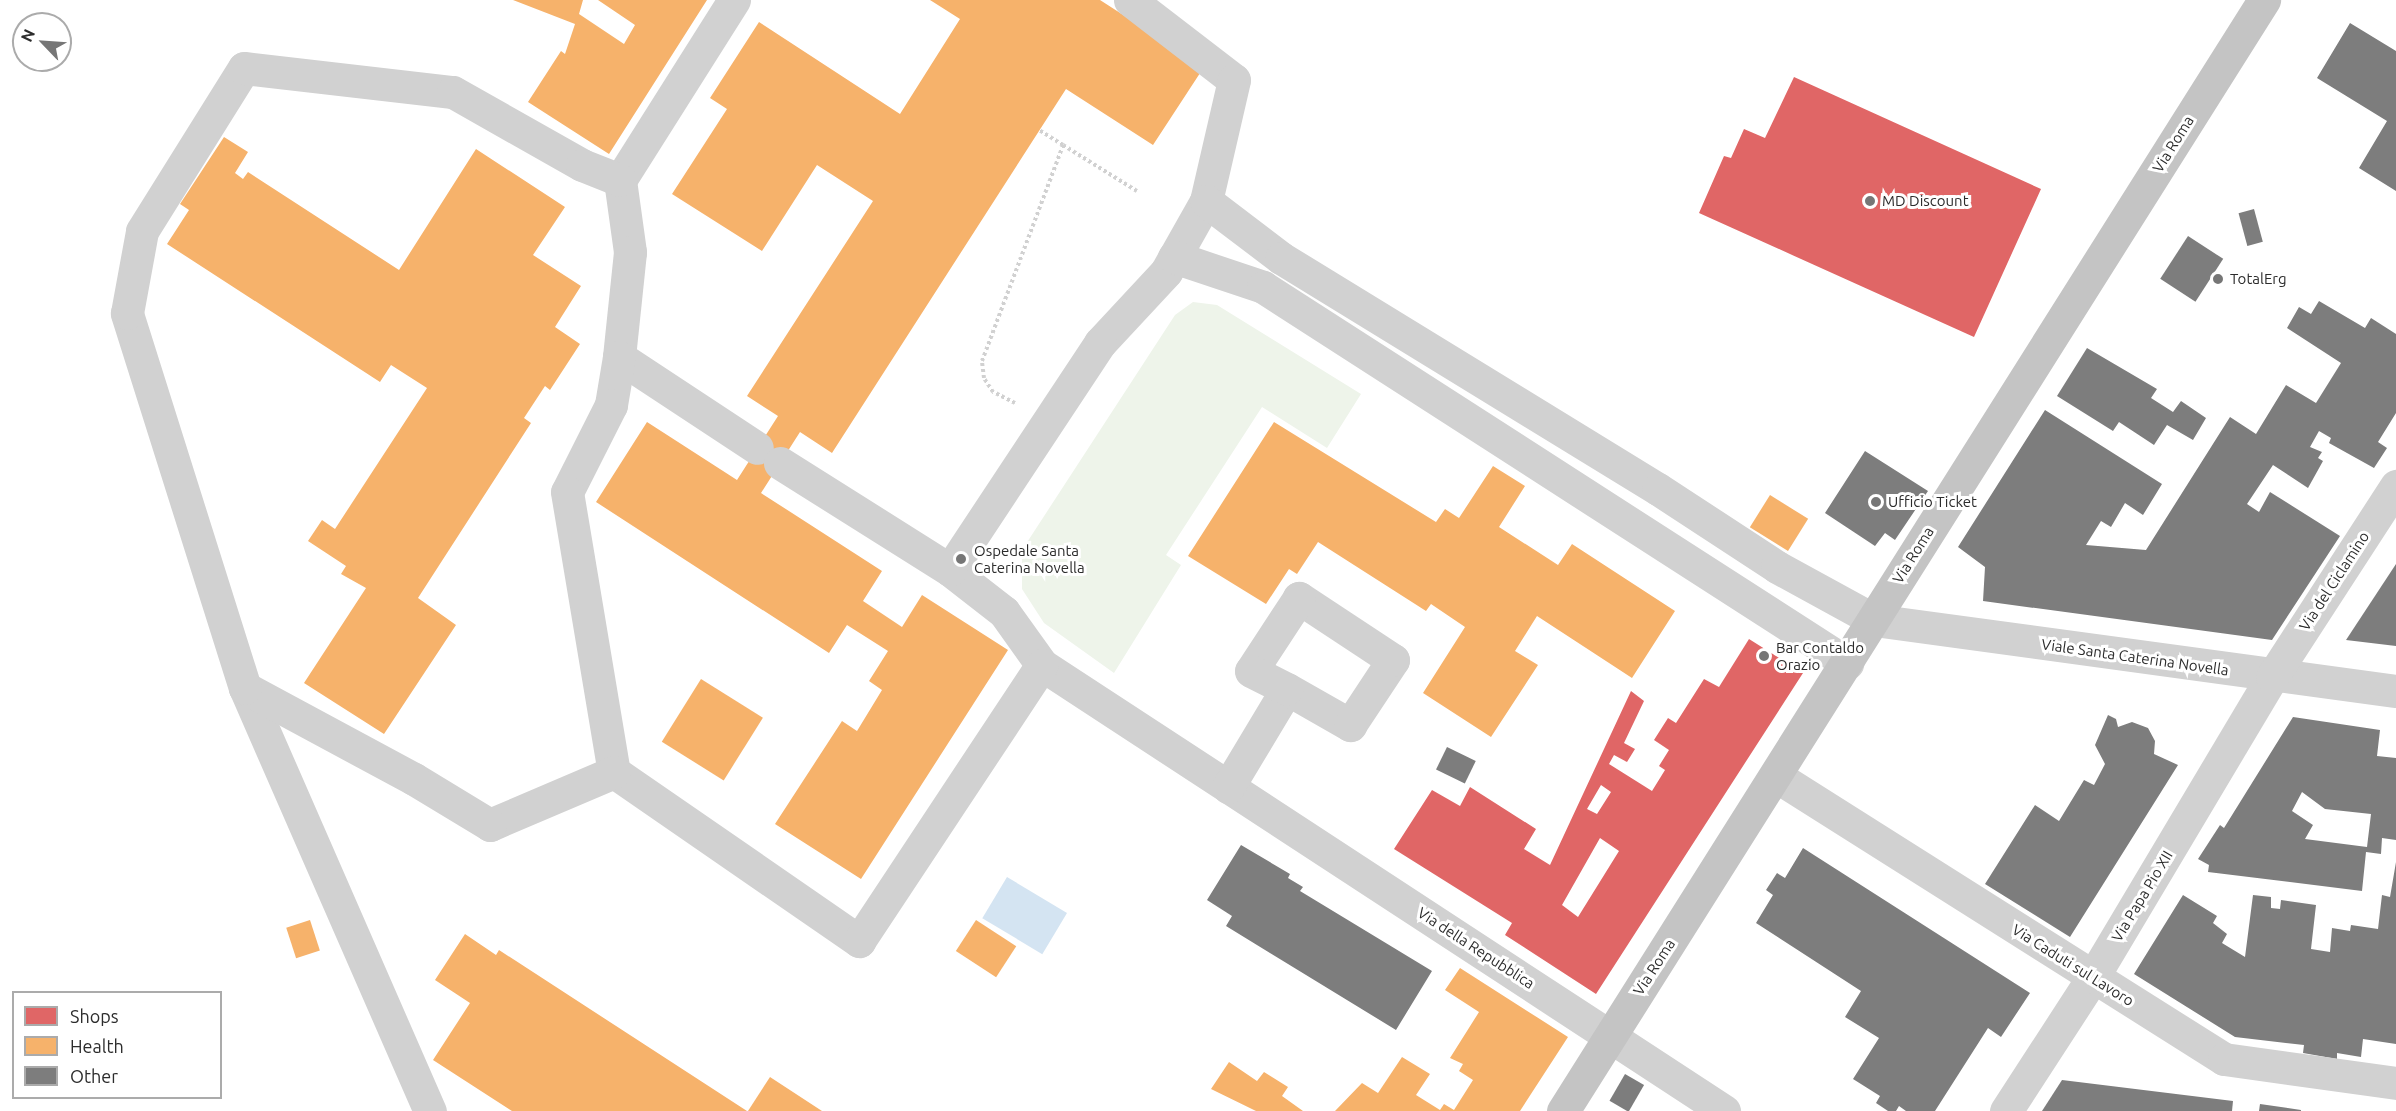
<!DOCTYPE html>
<style>
body{margin:0}
#map{position:relative;width:2396px;height:1111px;overflow:hidden;background:#fff;font-family:Ubuntu,sans-serif}
div>[style]{position:absolute}
.green>*{inset:0;background:#eef4ea}
.water>*{inset:0;background:#d4e4f2;transform-origin:0 0}
.shops>*{inset:0;background:#e06666}
.health>*{inset:0;background:#f6b26b;transform-origin:0 0}
.building>*{inset:0;background:#7d7d7d;transform-origin:0 0}
.path>*{height:4px;margin-top:-2px;transform-origin:0;background:repeating-linear-gradient(90deg,#d1d1d1 0 3px,transparent 0 6px)}
.minor>*{height:33px;margin:-16.5px;padding:0 16.5px;transform-origin:16.5px;border-radius:16.5px;background:#d1d1d1}
.major>*{height:33px;margin:-16.5px;padding:0 16.5px;transform-origin:16.5px;border-radius:16.5px;background:#c4c4c4}
.dots>*{width:16px;height:16px;translate:-50% -50%;box-sizing:border-box;border:3px solid #fff;border-radius:50%}
span{translate:-50% -50%;white-space:nowrap;text-align:center;line-height:1.15;-webkit-text-stroke:6px #fff;paint-order:stroke}
.street-label{font-size:15px;color:#2c2c2c}
.poi-label{font-size:15px;color:#2c2c2c}
.left{translate:0 -50%;text-align:left}
.legend{position:absolute;left:12px;top:991px;width:210px;height:108px;box-sizing:border-box;background:#fff;border:2px solid #ababab;margin:0;padding:8px 10px;list-style:none;font-size:18px;color:#2c2c2c}
.legend li{display:flex;align-items:center;gap:12px;height:30px}
.legend b{width:30px;border:2px solid #ababab}
.north{position:absolute;left:12px;top:12px;width:60px;height:60px;box-sizing:border-box;background:#fff;border:2px solid #ababab;border-radius:50%;rotate:295deg;font-size:16px;font-weight:700;line-height:24px;text-align:center;color:#2c2c2c}
.north::after{content:'';display:block;margin:auto;width:21px;height:27px;background:#767676;clip-path:polygon(50% 0,100% 100%,50% 72%,0 100%)}
</style>
<div id="map">
<div class="green">
<div style="clip-path:polygon(1193px 302px,1217px 305px,1361px 394px,1327px 448px,1262px 407px,1166px 555px,1181px 565px,1114px 673px,1044px 623px,1022px 589px,1022px 550px,1175px 315px)"></div>
</div>
<div class="water">
<div style="left:1007px;top:877px;width:70px;height:48px;rotate:31deg"></div>
</div>
<div class="shops">
<div style="clip-path:polygon(1794px 77px,2041px 189px,1974px 337px,1699px 213px,1724px 156px,1731px 158px,1744px 129px,1765px 138px)"></div>
<div style="clip-path:polygon(evenodd,1749px 639px,1803px 673px,1596px 994px,1505px 935px,1512px 923px,1394px 849px,1432px 790px,1460px 806px,1470px 787px,1536px 829px,1524px 849px,1550px 865px,1631px 691px,1644px 701px,1624px 743px,1635px 749px,1627px 762px,1614px 755px,1609px 764px,1652px 791px,1665px 770px,1659px 766px,1669px 750px,1654px 740px,1668px 718px,1676px 723px,1704px 679px,1719px 687px,1749px 639px,1601px 785px,1611px 792px,1597px 814px,1587px 809px,1601px 785px,1749px 639px,1600px 838px,1619px 851px,1578px 917px,1562px 905px,1600px 838px)"></div>
</div>
<div class="health">
<div style="clip-path:polygon(513px 0,583px 0,579px 14px,624px 44px,635px 25px,598px 0,707px 0,609px 154px,528px 102px,561px 51px,565px 54px,575px 24px)"></div>
<div style="clip-path:polygon(930px 0,1100px 0,1204px 67px,1153px 145px,1066px 89px,832px 453px,800px 432px,761px 493px,882px 571px,863px 601px,902px 627px,922px 595px,1008px 650px,861px 879px,775px 824px,842px 721px,857px 731px,882px 690px,869px 681px,888px 651px,847px 625px,829px 653px,596px 502px,647px 422px,737px 480px,778px 416px,747px 396px,873px 201px,817px 165px,762px 251px,672px 194px,727px 109px,710px 98px,759px 22px,900px 114px,960px 19px)"></div>
<div style="clip-path:polygon(224px 137px,248px 152px,235px 173px,243px 179px,248px 172px,399px 270px,476px 149px,565px 207px,533px 255px,581px 286px,555px 327px,580px 344px,550px 390px,545px 386px,524px 418px,531px 423px,418px 598px,456px 625px,384px 734px,304px 683px,366px 588px,341px 574px,346px 566px,308px 541px,322px 520px,335px 529px,427px 388px,391px 365px,380px 382px,167px 244px,189px 210px,180px 204px)"></div>
<div style="clip-path:polygon(1274px 422px,1436px 522px,1445px 509px,1459px 518px,1493px 466px,1525px 486px,1499px 527px,1558px 565px,1572px 544px,1675px 611px,1632px 678px,1537px 616px,1515px 651px,1538px 665px,1491px 737px,1423px 693px,1465px 627px,1431px 604px,1426px 611px,1318px 542px,1297px 574px,1289px 569px,1266px 604px,1188px 556px)"></div>
<div style="left:1770px;top:495px;width:45px;height:38px;rotate:32deg"></div>
<div style="left:701px;top:679px;width:73px;height:74px;rotate:32deg"></div>
<div style="left:310px;top:920px;width:32px;height:25px;rotate:72deg"></div>
<div style="left:976px;top:920px;width:48px;height:37px;rotate:33deg"></div>
<div style="clip-path:polygon(465px 934px,496px 955px,499px 950px,747px 1111px,512px 1111px,433px 1060px,470px 1003px,435px 980px)"></div>
<div style="clip-path:polygon(1460px 968px,1568px 1037px,1520px 1111px,1335px 1111px,1362px 1083px,1378px 1093px,1402px 1057px,1430px 1074px,1416px 1095px,1440px 1110px,1444px 1104px,1454px 1110px,1473px 1080px,1459px 1071px,1463px 1064px,1450px 1058px,1479px 1012px,1445px 990px)"></div>
<div style="clip-path:polygon(1229px 1062px,1257px 1081px,1264px 1072px,1288px 1087px,1282px 1096px,1303px 1111px,1256px 1111px,1211px 1089px)"></div>
<div style="clip-path:polygon(770px 1077px,822px 1111px,748px 1111px)"></div>
</div>
<div class="building">
<div style="clip-path:polygon(2350px 23px,2396px 51px,2396px 191px,2359px 168px,2387px 121px,2317px 78px)"></div>
<div style="left:2254px;top:209px;width:34px;height:16px;rotate:75deg"></div>
<div style="left:2188px;top:236px;width:42px;height:51px;rotate:33deg"></div>
<div style="clip-path:polygon(2319px 301px,2365px 328px,2371px 318px,2396px 334px,2396px 413px,2378px 442px,2387px 448px,2374px 468px,2329px 443px,2331px 438px,2319px 431px,2310px 447px,2322px 452px,2318px 458px,2323px 461px,2308px 488px,2273px 465px,2247px 504px,2259px 512px,2270px 492px,2340px 536px,2272px 640px,1983px 601px,1985px 567px,1958px 547px,2045px 410px,2162px 484px,2143px 515px,2125px 503px,2111px 527px,2101px 521px,2086px 545px,2146px 550px,2230px 417px,2256px 434px,2286px 385px,2316px 403px,2341px 363px,2287px 328px,2299px 307px,2311px 314px)"></div>
<div style="clip-path:polygon(2087px 348px,2157px 389px,2151px 398px,2173px 412px,2181px 401px,2206px 418px,2193px 440px,2167px 425px,2154px 445px,2119px 422px,2113px 431px,2057px 396px)"></div>
<div style="clip-path:polygon(1865px 451px,1928px 491px,1895px 540px,1885px 533px,1875px 546px,1825px 513px)"></div>
<div style="clip-path:polygon(2396px 564px,2396px 646px,2346px 640px)"></div>
<div style="clip-path:polygon(2108px 715px,2116px 719px,2118px 727px,2132px 722px,2148px 728px,2155px 741px,2154px 754px,2178px 765px,2070px 937px,1985px 884px,2035px 805px,2059px 821px,2084px 780px,2094px 785px,2105px 764px,2095px 745px)"></div>
<div style="clip-path:polygon(evenodd,2293px 717px,2380px 730px,2377px 756px,2396px 758px,2396px 840px,2382px 838px,2381px 854px,2366px 852px,2362px 891px,2208px 872px,2209px 865px,2198px 859px,2220px 825px,2224px 828px,2293px 717px,2302px 792px,2325px 809px,2371px 814px,2367px 847px,2305px 839px,2313px 825px,2292px 811px,2302px 792px)"></div>
<div style="left:1447px;top:747px;width:32px;height:25px;rotate:26deg"></div>
<div style="clip-path:polygon(1241px 845px,1290px 874px,1288px 878px,1303px 887px,1300px 891px,1432px 971px,1396px 1030px,1226px 926px,1232px 916px,1207px 900px)"></div>
<div style="clip-path:polygon(1803px 848px,2030px 993px,2001px 1037px,1988px 1028px,1935px 1111px,1906px 1111px,1899px 1106px,1896px 1111px,1888px 1111px,1876px 1103px,1880px 1096px,1853px 1079px,1879px 1038px,1845px 1017px,1861px 991px,1756px 923px,1773px 895px,1766px 890px,1777px 873px,1785px 878px)"></div>
<div style="clip-path:polygon(2396px 862px,2396px 1044px,2363px 1039px,2361px 1057px,2337px 1053px,2337px 1059px,2303px 1053px,2304px 1045px,2235px 1037px,2134px 974px,2183px 895px,2217px 916px,2213px 923px,2227px 934px,2222px 943px,2245px 957px,2253px 895px,2271px 897px,2271px 908px,2280px 909px,2281px 900px,2316px 905px,2311px 949px,2330px 952px,2332px 928px,2350px 931px,2351px 925px,2378px 929px,2382px 895px,2390px 897px)"></div>
<div style="left:1625px;top:1074px;width:22px;height:31px;rotate:30deg"></div>
<div style="clip-path:polygon(2062px 1080px,2233px 1101px,2232px 1111px,2042px 1111px)"></div>
<div style="clip-path:polygon(2260px 1104px,2301px 1110px,2301px 1111px,2259px 1111px)"></div>
</div>
<div class="path">
<div style="left:1063px;top:145px;width:87px;rotate:31.9deg"></div>
<div style="left:1015px;top:403px;width:25px;rotate:-153deg"></div>
<div style="left:993px;top:392px;width:17px;rotate:-123deg"></div>
<div style="left:984px;top:378px;width:17px;rotate:-97deg"></div>
<div style="left:982px;top:361px;width:231px;rotate:-69.4deg"></div>
<div style="left:1063px;top:145px;width:28px;rotate:-148deg"></div>
</div>
<div class="minor">
<div style="left:734px;top:0;width:213px;rotate:122.3deg"></div>
<div style="left:620px;top:180px;width:73px;rotate:82.1deg"></div>
<div style="left:630px;top:252px;width:106px;rotate:96deg"></div>
<div style="left:619px;top:357px;width:165px;rotate:33.4deg"></div>
<div style="left:1130px;top:0;width:131px;rotate:37.6deg"></div>
<div style="left:1234px;top:80px;width:124px;rotate:103deg"></div>
<div style="left:1206px;top:201px;width:81px;rotate:119.4deg"></div>
<div style="left:1166px;top:272px;width:97px;rotate:132.9deg"></div>
<div style="left:1100px;top:343px;width:272px;rotate:123.5deg"></div>
<div style="left:950px;top:570px;width:68px;rotate:37.9deg"></div>
<div style="left:1004px;top:612px;width:65px;rotate:54.4deg"></div>
<div style="left:1042px;top:665px;width:815px;rotate:33.18deg"></div>
<div style="left:1206px;top:201px;width:94px;rotate:37.2deg"></div>
<div style="left:1281px;top:258px;width:442px;rotate:31.5deg"></div>
<div style="left:1658px;top:489px;width:142px;rotate:33.2deg"></div>
<div style="left:1777px;top:567px;width:111px;rotate:28.7deg"></div>
<div style="left:1874px;top:620px;width:527px;rotate:7.75deg"></div>
<div style="left:1174px;top:257px;width:94px;rotate:18.6deg"></div>
<div style="left:1263px;top:287px;width:695px;rotate:32.77deg"></div>
<div style="left:619px;top:357px;width:49px;rotate:99.5deg"></div>
<div style="left:611px;top:405px;width:97px;rotate:116.8deg"></div>
<div style="left:567px;top:492px;width:284px;rotate:80.5deg"></div>
<div style="left:614px;top:772px;width:298px;rotate:34.6deg"></div>
<div style="left:859px;top:941px;width:331px;rotate:-56.5deg"></div>
<div style="left:780px;top:463px;width:201px;rotate:32.2deg"></div>
<div style="left:245px;top:688px;width:462px;rotate:66.4deg"></div>
<div style="left:614px;top:772px;width:135px;rotate:156.9deg"></div>
<div style="left:490px;top:825px;width:89px;rotate:-148.8deg"></div>
<div style="left:414px;top:779px;width:192px;rotate:-151.7deg"></div>
<div style="left:245px;top:688px;width:393px;rotate:-107.5deg"></div>
<div style="left:127px;top:313px;width:83px;rotate:-79.6deg"></div>
<div style="left:142px;top:231px;width:192px;rotate:-58deg"></div>
<div style="left:244px;top:68px;width:210px;rotate:6.6deg"></div>
<div style="left:453px;top:92px;width:148px;rotate:29.5deg"></div>
<div style="left:582px;top:165px;width:41px;rotate:21.5deg"></div>
<div style="left:1776px;top:776px;width:530px;rotate:32.28deg"></div>
<div style="left:2224px;top:1059px;width:174px;rotate:7.9deg"></div>
<div style="left:1228px;top:787px;width:114px;rotate:-59deg"></div>
<div style="left:1287px;top:689px;width:73px;rotate:29.7deg"></div>
<div style="left:1350px;top:725px;width:78px;rotate:-56.5deg"></div>
<div style="left:1393px;top:660px;width:113px;rotate:-146.6deg"></div>
<div style="left:1299px;top:598px;width:87px;rotate:123.3deg"></div>
<div style="left:1251px;top:671px;width:40px;rotate:26.6deg"></div>
<div style="left:2006px;top:1111px;width:160px;rotate:-57deg"></div>
<div style="left:2093px;top:977px;width:349px;rotate:-59.2deg"></div>
<div style="left:2272px;top:677px;width:228px;rotate:-57deg"></div>
</div>
<div class="major">
<div style="left:1563px;top:1111px;width:1314px;rotate:-57.75deg"></div>
</div>
<div class="dots">
<div style="left:1870px;top:201px;background:#767676"></div>
<div style="left:2218px;top:279px;background:#767676"></div>
<div style="left:1876px;top:502px;background:#767676"></div>
<div style="left:961px;top:559px;background:#767676"></div>
<div style="left:1764px;top:656px;background:#767676"></div>
</div>
<div class="street-label">
<span style="left:2173px;top:144px;rotate:-58deg">Via Roma</span>
<span style="left:1913px;top:555px;rotate:-58deg">Via Roma</span>
<span style="left:2334px;top:581px;rotate:-57deg">Via del Ciclamino</span>
<span style="left:2135px;top:657px;rotate:8deg">Viale Santa Caterina Novella</span>
<span style="left:2142px;top:896px;rotate:-59deg">Via Papa Pio XII</span>
<span style="left:1476px;top:948px;rotate:33deg">Via della Repubblica</span>
<span style="left:2073px;top:965px;rotate:32deg">Via Caduti sul Lavoro</span>
<span style="left:1654px;top:967px;rotate:-57deg">Via Roma</span>
</div>
<div class="poi-label">
<span class="left" style="left:1882px;top:201px">MD Discount</span>
<span class="left" style="left:2230px;top:279px">TotalErg</span>
<span class="left" style="left:1888px;top:502px">Ufficio Ticket</span>
<span class="left" style="left:974px;top:559px">Ospedale Santa<br>Caterina Novella</span>
<span class="left" style="left:1776px;top:656px">Bar Contaldo<br>Orazio</span>
</div>
<ul class="legend">
<li><b style="height:16px;background:#e06666"></b>Shops</li>
<li><b style="height:16px;background:#f6b26b"></b>Health</li>
<li><b style="height:16px;background:#7d7d7d"></b>Other</li>
</ul>
<div class="north">N</div>
</div>
